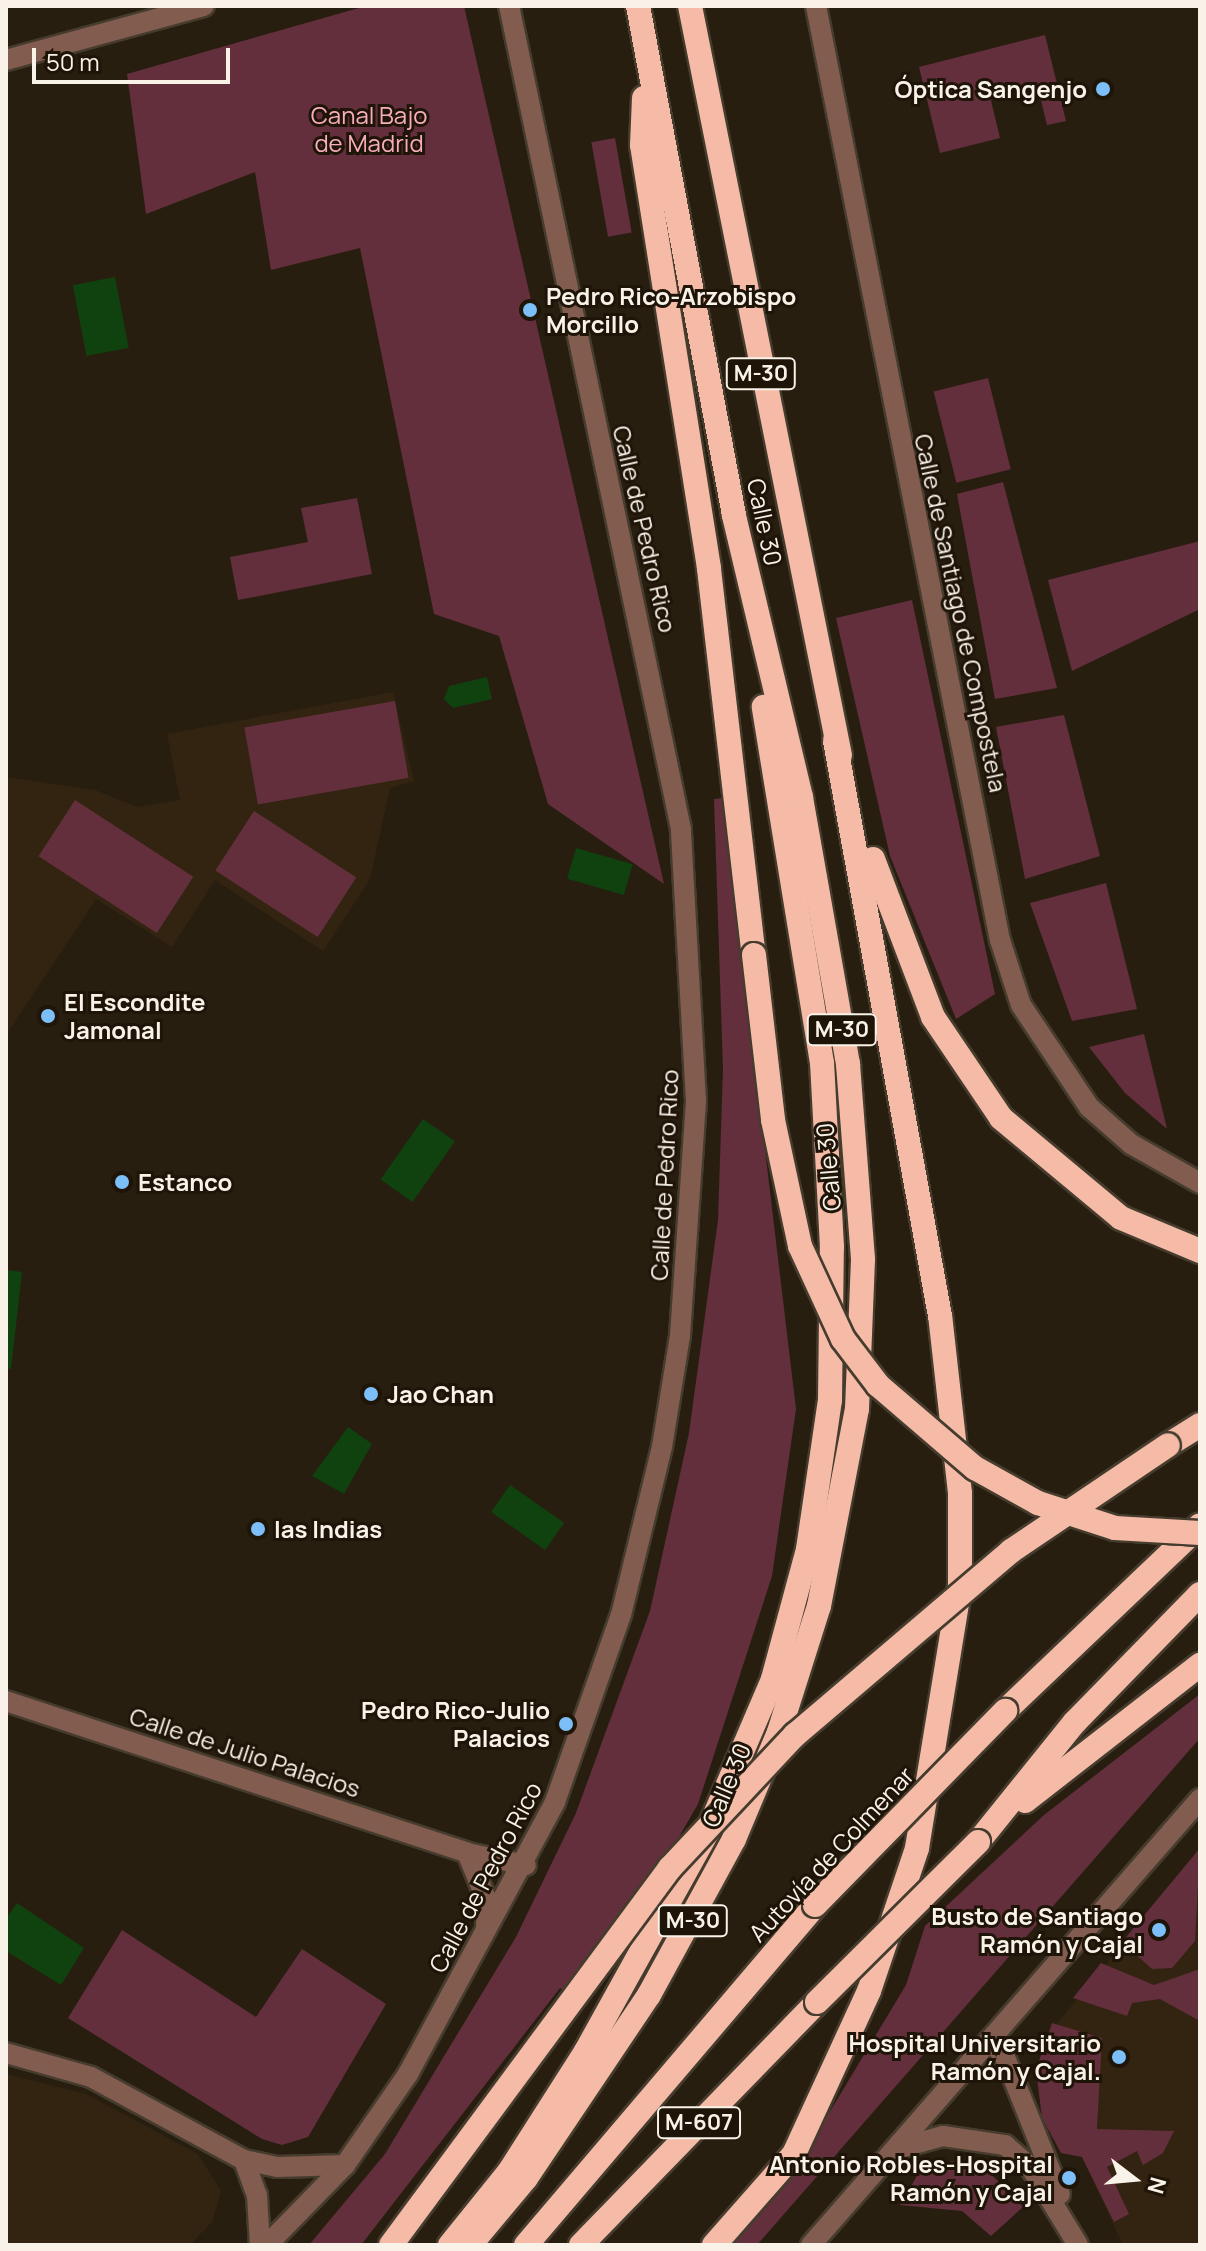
<!DOCTYPE html>
<meta charset="utf-8">
<style>
body{margin:0}
#map{position:relative;width:1206px;height:2251px;overflow:hidden;background:#281e10;font-family:Manrope,sans-serif}
div>[style]{position:absolute}
.built>*{inset:0;background:#322410}
.green>*{inset:0;background:#632f3c;transform-origin:0 0}
.water>*{inset:0;background:#0f420e;transform-origin:0 0}
.roads{filter:drop-shadow(2px 0 #453c2e) drop-shadow(-2px 0 #453c2e) drop-shadow(0 2px #453c2e) drop-shadow(0 -2px #453c2e)}
.street>*{height:20px;margin:-10px;padding:0 10px;transform-origin:10px;border-radius:10px;background:#825c4e}
.highway>*{height:24px;margin:-12px;padding:0 12px;transform-origin:12px;border-radius:12px;background:#f5bba7}
.bridges{filter:drop-shadow(2px 0 #453c2e) drop-shadow(-2px 0 #453c2e) drop-shadow(0 2px #453c2e) drop-shadow(0 -2px #453c2e)}
.highway-bridge>*{height:24px;margin:-12px;padding:0 12px;transform-origin:12px;border-radius:12px;background:#f5bba7}
.dots>*{width:22px;height:22px;translate:-50% -50%;box-sizing:border-box;border:4px solid #1e1407;border-radius:50%}
span{translate:-50% -50%;white-space:nowrap;text-align:center;line-height:1.15;-webkit-text-stroke:6px #1e1407;paint-order:stroke}
.shield-label span{padding:2px 6px;background:#1e1407;border:2px solid;border-radius:6px;-webkit-text-stroke-width:0}
.shield-label{font-size:22px;color:#f9f2e9;font-weight:700}
.poi-label{font-size:24px;color:#f9f2e9;font-weight:700}
.right{translate:-100% -50%;text-align:right}
.left{translate:0 -50%;text-align:left}
.park-label{font-size:24px;color:#f8adbc}
.street-label{font-size:24px;color:#f9f2e9}
.frame{position:absolute;inset:0;border:8px solid #f9f2e9;pointer-events:none}
.north{position:absolute;left:1094px;top:2139px;width:80px;height:80px;-webkit-text-stroke:6px #1e1407;paint-order:stroke;rotate:106deg;font-size:22px;font-weight:700;line-height:32px;text-align:center;color:#f9f2e9}
.north::after{content:'';display:block;margin:auto;width:28px;height:36px;background:#f9f2e9;clip-path:polygon(50% 0,100% 100%,50% 72%,0 100%)}
.scale{position:absolute;left:32px;top:48px;width:198px;height:36px;box-sizing:border-box;border:4px solid #f9f2e9;border-top:0;padding-left:10px;font-size:24px;line-height:28px;white-space:nowrap;color:#f9f2e9;-webkit-text-stroke:6px #1e1407;paint-order:stroke}
</style>
<div id="map">
<div class="built">
<div style="clip-path:polygon(393px 692px,414px 781px,390px 788px,370px 879px,323px 951px,215px 880px,172px 947px,96px 899px,6px 1035px,6px 777px,95px 790px,137px 807px,180px 800px,167px 734px)"></div>
<div style="clip-path:polygon(1200px 1850px,1200px 2245px,1123px 2245px,1082px 2157px,1061px 2153px,1042px 2118px,1040px 2044px)"></div>
<div style="clip-path:polygon(6px 2074px,86px 2094px,198px 2154px,221px 2191px,212px 2222px,190px 2245px,6px 2245px)"></div>
</div>
<div class="green">
<div style="clip-path:polygon(366px 6px,464px 6px,664px 884px,548px 804px,499px 636px,434px 614px,360px 248px,271px 270px,255px 172px,146px 214px,127px 74px)"></div>
<div style="clip-path:polygon(1045px 35px,1066px 121px,1047px 125px,1037px 84px,990px 96px,1000px 138px,940px 153px,919px 67px)"></div>
<div style="left:615px;top:138px;width:96px;height:24px;rotate:80deg"></div>
<div style="left:988px;top:378px;width:94px;height:56px;rotate:76deg"></div>
<div style="clip-path:polygon(1003px 482px,1057px 688px,995px 699px,957px 494px)"></div>
<div style="clip-path:polygon(357px 498px,372px 574px,238px 600px,230px 557px,308px 542px,301px 508px)"></div>
<div style="clip-path:polygon(1200px 541px,1200px 609px,1072px 671px,1048px 580px)"></div>
<div style="clip-path:polygon(912px 600px,995px 994px,956px 1019px,890px 856px,836px 618px)"></div>
<div style="left:395px;top:701px;width:78px;height:153px;rotate:80deg"></div>
<div style="clip-path:polygon(1064px 715px,1100px 856px,1025px 879px,996px 727px)"></div>
<div style="clip-path:polygon(723px 798px,796px 1409px,772px 1576px,698px 1804px,582px 2005px,560px 1988px,361px 2245px,309px 2245px,385px 2154px,516px 1937px,576px 1813px,650px 1611px,689px 1433px,718px 1220px,723px 1069px,714px 799px)"></div>
<div style="left:75px;top:800px;width:141px;height:67px;rotate:33deg"></div>
<div style="left:254px;top:811px;width:122px;height:71px;rotate:33deg"></div>
<div style="clip-path:polygon(1106px 883px,1137px 1009px,1072px 1021px,1030px 903px)"></div>
<div style="clip-path:polygon(1144px 1034px,1167px 1129px,1125px 1093px,1089px 1047px)"></div>
<div style="clip-path:polygon(1200px 1694px,1200px 1738px,757px 2245px,731px 2245px,814px 2138px,906px 1985px,925px 1926px,1044px 1815px)"></div>
<div style="clip-path:polygon(1200px 1848px,1195px 1941px,1172px 1968px,1152px 1969px,1122px 1942px)"></div>
<div style="clip-path:polygon(122px 1930px,256px 2017px,302px 1949px,386px 2004px,308px 2137px,282px 2145px,262px 2139px,68px 2018px)"></div>
<div style="clip-path:polygon(1101px 1963px,1154px 1985px,1200px 1969px,1198px 2020px,1160px 1999px,1132px 2003px,1127px 2016px,1073px 1998px)"></div>
<div style="clip-path:polygon(1052px 2023px,1102px 2038px,1097px 2129px,1174px 2131px,1163px 2153px,1143px 2165px,1137px 2151px,1107px 2167px,1129px 2214px,1114px 2222px,1082px 2157px,1061px 2153px,1042px 2118px,1036px 2070px)"></div>
<div style="clip-path:polygon(952px 2161px,986px 2169px,1023px 2207px,991px 2236px,962px 2211px,900px 2205px,918px 2174px)"></div>
</div>
<div class="water">
<div style="left:115px;top:277px;width:72px;height:43px;rotate:79deg"></div>
<div style="clip-path:polygon(487px 677px,492px 699px,453px 708px,444px 699px,449px 686px)"></div>
<div style="left:576px;top:848px;width:59px;height:32px;rotate:16deg"></div>
<div style="left:423px;top:1119px;width:39px;height:74px;rotate:35deg"></div>
<div style="clip-path:polygon(6px 1270px,22px 1272px,11px 1369px,6px 1368px)"></div>
<div style="clip-path:polygon(348px 1427px,372px 1444px,344px 1494px,312px 1476px)"></div>
<div style="left:510px;top:1485px;width:66px;height:33px;rotate:35deg"></div>
<div style="clip-path:polygon(17px 1903px,84px 1948px,61px 1985px,6px 1951px,6px 1919px)"></div>
</div>
<div class="roads">
<div class="street">
<div style="left:816px;top:6px;width:952px;rotate:78.86deg"></div>
<div style="left:1000px;top:940px;width:68px;rotate:72.1deg"></div>
<div style="left:1021px;top:1005px;width:123px;rotate:56.3deg"></div>
<div style="left:1089px;top:1107px;width:56px;rotate:41.4deg"></div>
<div style="left:1131px;top:1144px;width:79px;rotate:29.5deg"></div>
<div style="left:6px;top:60px;width:205px;rotate:-15.3deg"></div>
<div style="left:6px;top:1701px;width:485px;rotate:18.2deg"></div>
<div style="left:467px;top:1853px;width:60px;rotate:11.5deg"></div>
<div style="left:467px;top:1853px;width:52px;rotate:67.4deg"></div>
<div style="left:487px;top:1901px;width:28px;rotate:92deg"></div>
<div style="left:989px;top:2041px;width:21px;rotate:43deg"></div>
<div style="left:1004px;top:2055px;width:150px;rotate:68.1deg"></div>
<div style="left:6px;top:2053px;width:88px;rotate:15.8deg"></div>
<div style="left:91px;top:2077px;width:174px;rotate:28.5deg"></div>
<div style="left:244px;top:2160px;width:34px;rotate:12deg"></div>
<div style="left:277px;top:2167px;width:68px;rotate:-1.7deg"></div>
<div style="left:896px;top:2149px;width:49px;rotate:-15.5deg"></div>
<div style="left:943px;top:2136px;width:63px;rotate:8.3deg"></div>
<div style="left:1005px;top:2145px;width:35px;rotate:41deg"></div>
<div style="left:1031px;top:2168px;width:90px;rotate:58.6deg"></div>
<div style="left:244px;top:2160px;width:37px;rotate:70deg"></div>
<div style="left:257px;top:2195px;width:50px;rotate:86.6deg"></div>
<div style="left:267px;top:2245px;width:112px;rotate:-45.7deg"></div>
<div style="left:345px;top:2165px;width:111px;rotate:-55.3deg"></div>
<div style="left:408px;top:2074px;width:309px;rotate:-61.6deg"></div>
<div style="left:555px;top:1802px;width:198px;rotate:-70.6deg"></div>
<div style="left:621px;top:1615px;width:173px;rotate:-76.3deg"></div>
<div style="left:662px;top:1447px;width:112px;rotate:-80.8deg"></div>
<div style="left:680px;top:1336px;width:236px;rotate:-86.1deg"></div>
<div style="left:696px;top:1101px;width:272px;rotate:-93.2deg"></div>
<div style="left:681px;top:829px;width:841px;rotate:-101.8deg"></div>
<div style="left:811px;top:2245px;width:592px;rotate:-48.91deg"></div>
</div>
<div class="highway">
<div style="left:690px;top:6px;width:764px;rotate:78.68deg"></div>
<div style="left:644px;top:98px;width:47px;rotate:92.4deg"></div>
<div style="left:642px;top:145px;width:429px;rotate:81deg"></div>
<div style="left:709px;top:569px;width:389px;rotate:83.4deg"></div>
<div style="left:873px;top:859px;width:169px;rotate:69.2deg"></div>
<div style="left:933px;top:1017px;width:122px;rotate:56deg"></div>
<div style="left:1001px;top:1118px;width:156px;rotate:39.8deg"></div>
<div style="left:1121px;top:1218px;width:86px;rotate:22.7deg"></div>
<div style="left:1168px;top:1445px;width:38px;rotate:-32deg"></div>
<div style="left:1005px;top:1711px;width:269px;rotate:-43.6deg"></div>
<div style="left:1025px;top:1801px;width:222px;rotate:-37.9deg"></div>
<div style="left:978px;top:1842px;width:154px;rotate:-51.1deg"></div>
<div style="left:1075px;top:1722px;width:179px;rotate:-45.7deg"></div>
<div style="left:450px;top:2245px;width:94px;rotate:-51.1deg"></div>
<div style="left:509px;top:2172px;width:143px;rotate:-57.5deg"></div>
<div style="left:586px;top:2051px;width:252px;rotate:-61deg"></div>
<div style="left:708px;top:1831px;width:165px;rotate:-66.8deg"></div>
<div style="left:773px;top:1679px;width:135px;rotate:-74.9deg"></div>
<div style="left:808px;top:1549px;width:151px;rotate:-81.6deg"></div>
<div style="left:830px;top:1400px;width:153px;rotate:-89.3deg"></div>
<div style="left:832px;top:1247px;width:184px;rotate:-93.1deg"></div>
<div style="left:822px;top:1063px;width:361px;rotate:-99.3deg"></div>
<div style="left:470px;top:2245px;width:87px;rotate:-50.1deg"></div>
<div style="left:526px;top:2178px;width:220px;rotate:-56.1deg"></div>
<div style="left:649px;top:1995px;width:178px;rotate:-61.4deg"></div>
<div style="left:734px;top:1839px;width:116px;rotate:-67.2deg"></div>
<div style="left:779px;top:1732px;width:132px;rotate:-72.4deg"></div>
<div style="left:819px;top:1606px;width:201px;rotate:-79.1deg"></div>
<div style="left:857px;top:1409px;width:150px;rotate:-87.7deg"></div>
<div style="left:863px;top:1259px;width:196px;rotate:-94.4deg"></div>
<div style="left:848px;top:1064px;width:271px;rotate:-100deg"></div>
<div style="left:801px;top:797px;width:290px;rotate:-103.4deg"></div>
<div style="left:734px;top:515px;width:518px;rotate:-100.68deg"></div>
<div style="left:526px;top:2245px;width:446px;rotate:-49.6deg"></div>
<div style="left:581px;top:2245px;width:339px;rotate:-45.8deg"></div>
<div style="left:714px;top:2245px;width:121px;rotate:-48.7deg"></div>
<div style="left:794px;top:2154px;width:179px;rotate:-65.3deg"></div>
<div style="left:869px;top:1991px;width:151px;rotate:-71.4deg"></div>
<div style="left:917px;top:1848px;width:267px;rotate:-80.7deg"></div>
<div style="left:960px;top:1584px;width:91px;rotate:-90deg"></div>
<div style="left:960px;top:1493px;width:178px;rotate:-96.4deg"></div>
<div style="left:940px;top:1316px;width:585px;rotate:-100.35deg"></div>
</div>
</div>
<div class="bridges">
<div class="highway-bridge">
<div style="left:754px;top:955px;width:166px;rotate:83.4deg"></div>
<div style="left:773px;top:1120px;width:129px;rotate:77.9deg"></div>
<div style="left:800px;top:1246px;width:102px;rotate:65.2deg"></div>
<div style="left:843px;top:1339px;width:58px;rotate:52.7deg"></div>
<div style="left:878px;top:1385px;width:128px;rotate:40.6deg"></div>
<div style="left:975px;top:1468px;width:72px;rotate:29.1deg"></div>
<div style="left:1038px;top:1503px;width:81px;rotate:18deg"></div>
<div style="left:1115px;top:1528px;width:85px;rotate:3.4deg"></div>
<div style="left:815px;top:1905px;width:272px;rotate:-45.6deg"></div>
<div style="left:817px;top:2002px;width:227px;rotate:-44.8deg"></div>
<div style="left:391px;top:2245px;width:469px;rotate:-53.5deg"></div>
<div style="left:670px;top:1868px;width:183px;rotate:-46.8deg"></div>
<div style="left:795px;top:1735px;width:284px;rotate:-40.4deg"></div>
<div style="left:1011px;top:1551px;width:189px;rotate:-34deg"></div>
</div>
</div>
<div class="dots">
<div style="left:1103px;top:89px;background:#7bbef8"></div>
<div style="left:530px;top:310px;background:#7bbef8"></div>
<div style="left:48px;top:1016px;background:#7bbef8"></div>
<div style="left:122px;top:1182px;background:#7bbef8"></div>
<div style="left:371px;top:1394px;background:#7bbef8"></div>
<div style="left:258px;top:1529px;background:#7bbef8"></div>
<div style="left:566px;top:1724px;background:#7bbef8"></div>
<div style="left:1159px;top:1930px;background:#7bbef8"></div>
<div style="left:1119px;top:2057px;background:#7bbef8"></div>
<div style="left:1069px;top:2178px;background:#7bbef8"></div>
</div>
<div class="shield-label">
<span style="left:761px;top:374px">M-30</span>
<span style="left:842px;top:1030px">M-30</span>
<span style="left:693px;top:1921px">M-30</span>
<span style="left:699px;top:2123px">M-607</span>
</div>
<div class="poi-label">
<span class="right" style="left:1087px;top:89px">Óptica Sangenjo</span>
<span class="left" style="left:546px;top:310px">Pedro Rico-Arzobispo<br>Morcillo</span>
<span class="left" style="left:64px;top:1016px">El Escondite<br>Jamonal</span>
<span class="left" style="left:138px;top:1182px">Estanco</span>
<span class="left" style="left:387px;top:1394px">Jao Chan</span>
<span class="left" style="left:274px;top:1529px">las Indias</span>
<span class="right" style="left:550px;top:1724px">Pedro Rico-Julio<br>Palacios</span>
<span class="right" style="left:1143px;top:1930px">Busto de Santiago<br>Ramón y Cajal</span>
<span class="right" style="left:1101px;top:2057px">Hospital Universitario<br>Ramón y Cajal.</span>
<span class="right" style="left:1053px;top:2178px">Antonio Robles-Hospital<br>Ramón y Cajal</span>
</div>
<div class="park-label">
<span style="left:369px;top:129px">Canal Bajo<br>de Madrid</span>
</div>
<div class="street-label">
<span style="left:765px;top:522px;rotate:78deg">Calle 30</span>
<span style="left:645px;top:529px;rotate:77deg">Calle de Pedro Rico</span>
<span style="left:961px;top:613px;rotate:78deg">Calle de Santiago de Compostela</span>
<span style="left:828px;top:1167px;rotate:-95deg">Calle 30</span>
<span style="left:664px;top:1175px;rotate:-87deg">Calle de Pedro Rico</span>
<span style="left:245px;top:1752px;rotate:18deg">Calle de Julio Palacios</span>
<span style="left:726px;top:1785px;rotate:-67deg">Calle 30</span>
<span style="left:831px;top:1854px;rotate:-47deg">Autovía de Colmenar</span>
<span style="left:485px;top:1877px;rotate:-62deg">Calle de Pedro Rico</span>
</div>
<div class="frame"></div>
<div class="north">N</div>
<div class="scale">50 m</div>
</div>
